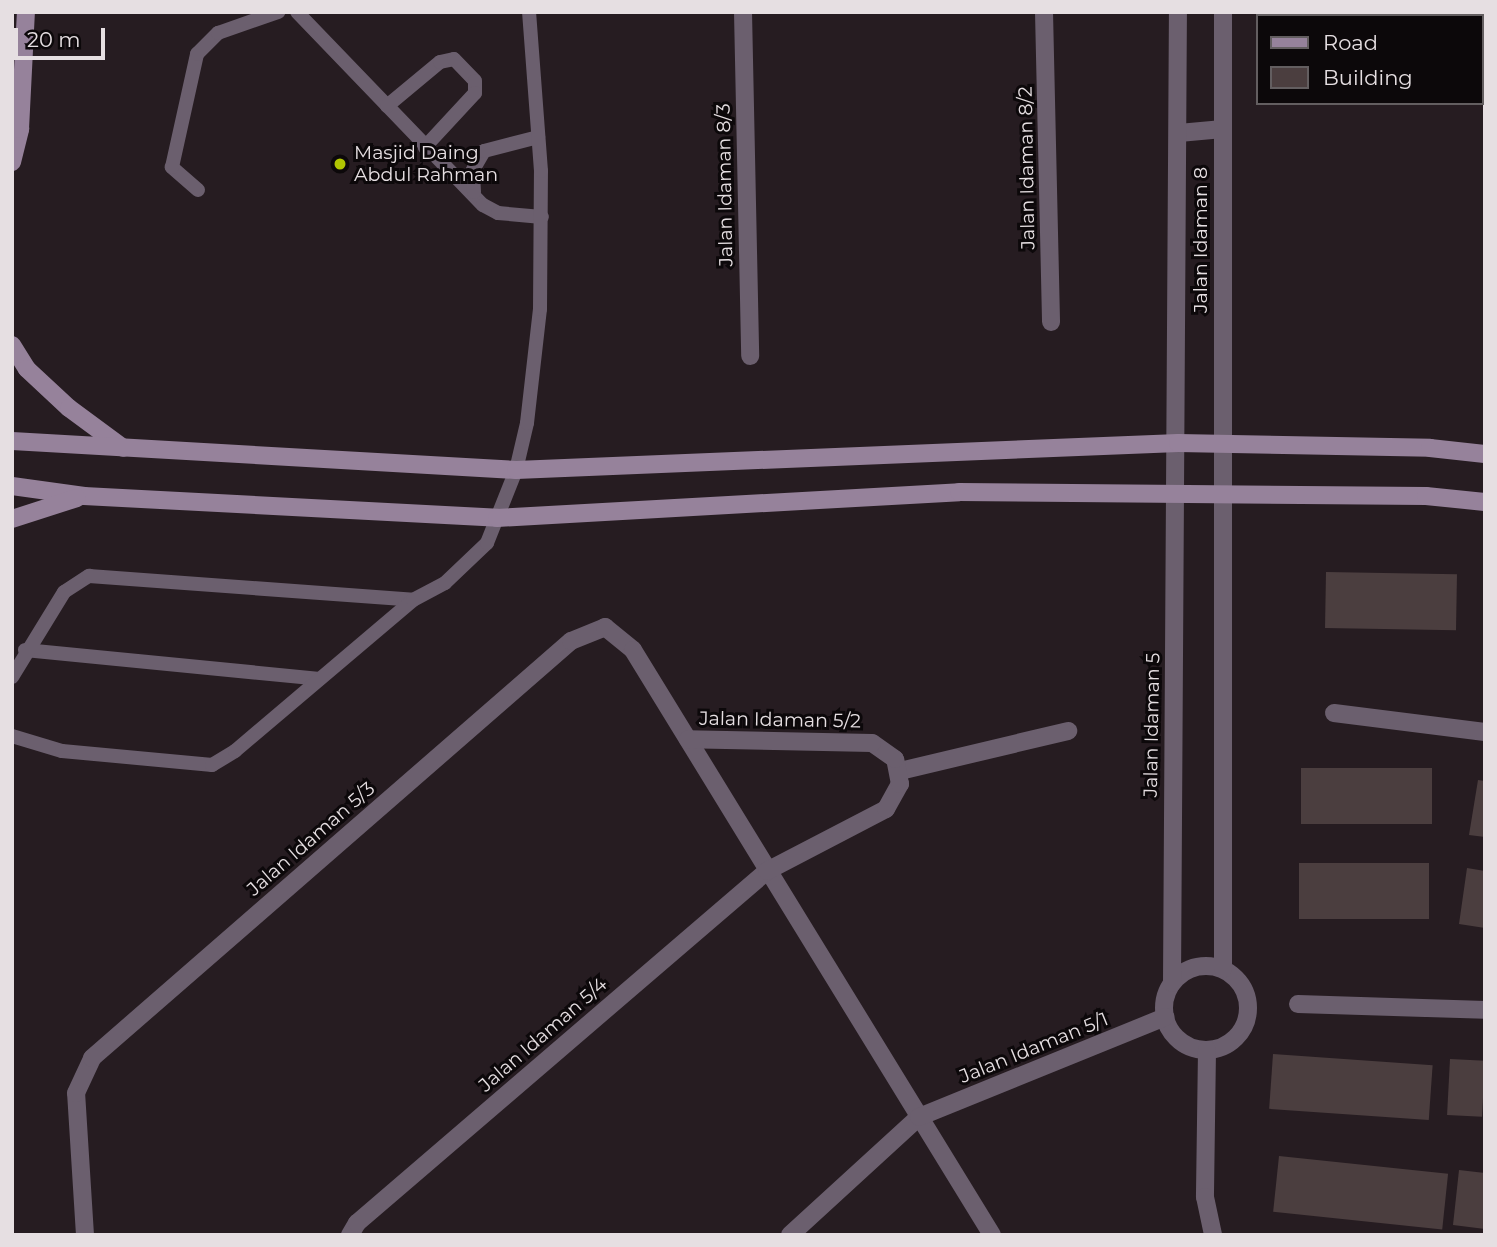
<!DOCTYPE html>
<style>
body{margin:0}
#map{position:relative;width:1497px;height:1247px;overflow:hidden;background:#261c21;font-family:Montserrat,sans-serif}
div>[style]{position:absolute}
.building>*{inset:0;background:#4b3e3f;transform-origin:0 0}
.service>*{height:14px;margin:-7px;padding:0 7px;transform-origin:7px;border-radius:7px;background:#6b5f6e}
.minor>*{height:18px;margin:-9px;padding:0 9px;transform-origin:9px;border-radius:9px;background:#6b5f6e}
.minor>.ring{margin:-9px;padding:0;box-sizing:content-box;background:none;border:18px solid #6b5f6e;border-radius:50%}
.secondary>*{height:18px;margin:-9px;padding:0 9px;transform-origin:9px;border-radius:9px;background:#96829b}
.dots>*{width:19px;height:19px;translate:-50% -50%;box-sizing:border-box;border:4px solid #0c080a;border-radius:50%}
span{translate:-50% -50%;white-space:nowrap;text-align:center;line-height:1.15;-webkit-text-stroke:6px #0c080a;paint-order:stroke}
.poi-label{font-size:19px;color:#e6dfe2}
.left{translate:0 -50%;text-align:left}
.street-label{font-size:19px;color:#e6dfe2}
.frame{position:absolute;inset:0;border:14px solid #e6dfe2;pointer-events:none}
.legend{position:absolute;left:1256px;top:14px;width:228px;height:91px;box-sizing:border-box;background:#0c080a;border:2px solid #635e60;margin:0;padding:9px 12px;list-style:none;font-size:21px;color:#e6dfe2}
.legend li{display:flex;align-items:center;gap:14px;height:35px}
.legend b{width:35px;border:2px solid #635e60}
.scale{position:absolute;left:14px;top:28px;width:91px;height:32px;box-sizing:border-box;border:4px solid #e6dfe2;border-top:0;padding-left:9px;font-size:21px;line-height:24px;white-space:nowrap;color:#e6dfe2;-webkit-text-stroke:5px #0c080a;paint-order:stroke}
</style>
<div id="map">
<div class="building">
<div style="left:1326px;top:572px;width:131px;height:56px;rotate:1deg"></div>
<div style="left:1301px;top:768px;width:131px;height:56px"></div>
<div style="clip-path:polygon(1478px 780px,1485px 781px,1485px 837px,1469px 835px)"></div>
<div style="left:1299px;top:863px;width:130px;height:56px"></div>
<div style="clip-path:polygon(1467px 868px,1485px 871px,1485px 928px,1459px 924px)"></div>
<div style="left:1273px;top:1054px;width:160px;height:55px;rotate:4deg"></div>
<div style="left:1450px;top:1059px;width:35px;height:56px;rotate:3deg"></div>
<div style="left:1279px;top:1156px;width:170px;height:56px;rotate:6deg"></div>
<div style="clip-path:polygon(1459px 1170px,1485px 1173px,1485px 1229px,1453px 1225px)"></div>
</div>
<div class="service">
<div style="left:297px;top:12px;width:268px;rotate:46.1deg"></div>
<div style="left:483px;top:205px;width:17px;rotate:28deg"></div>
<div style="left:498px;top:213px;width:44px;rotate:5.2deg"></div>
<div style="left:387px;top:106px;width:69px;rotate:-39.7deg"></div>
<div style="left:440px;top:62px;width:14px;rotate:-12deg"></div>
<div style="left:454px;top:59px;width:30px;rotate:46deg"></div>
<div style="left:475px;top:81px;width:12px;rotate:90deg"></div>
<div style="left:475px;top:93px;width:74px;rotate:132.8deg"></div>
<div style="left:198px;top:190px;width:35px;rotate:-139deg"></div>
<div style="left:172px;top:167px;width:116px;rotate:-77.5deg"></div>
<div style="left:197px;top:54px;width:30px;rotate:-45deg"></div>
<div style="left:218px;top:33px;width:64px;rotate:-19.3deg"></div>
<div style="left:474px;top:192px;width:22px;rotate:-93deg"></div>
<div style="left:473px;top:170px;width:22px;rotate:-60deg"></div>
<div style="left:484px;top:151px;width:56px;rotate:-14.5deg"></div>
<div style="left:25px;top:650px;width:296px;rotate:5.6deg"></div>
<div style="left:12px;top:677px;width:100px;rotate:-58.5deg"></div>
<div style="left:64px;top:592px;width:30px;rotate:-33deg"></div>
<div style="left:89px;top:576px;width:325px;rotate:4.2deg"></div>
<div style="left:12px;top:736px;width:52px;rotate:16.7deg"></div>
<div style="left:62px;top:751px;width:151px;rotate:5.3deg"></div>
<div style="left:212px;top:765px;width:27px;rotate:-31deg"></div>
<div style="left:235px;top:751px;width:233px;rotate:-40.3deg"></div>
<div style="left:413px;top:600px;width:36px;rotate:-28deg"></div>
<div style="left:445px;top:583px;width:58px;rotate:-43.6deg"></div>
<div style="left:487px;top:543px;width:79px;rotate:-68.3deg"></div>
<div style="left:516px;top:470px;width:48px;rotate:-76.8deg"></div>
<div style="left:527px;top:423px;width:115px;rotate:-83.5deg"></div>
<div style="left:540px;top:309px;width:138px;rotate:-89.6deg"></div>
<div style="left:541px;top:171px;width:159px;rotate:-94.3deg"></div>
</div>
<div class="minor">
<div style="left:743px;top:12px;width:344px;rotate:88.8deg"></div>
<div style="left:1044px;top:12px;width:310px;rotate:88.7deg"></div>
<div style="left:1179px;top:133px;width:44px;rotate:-5.2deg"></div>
<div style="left:1334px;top:713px;width:152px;rotate:7.2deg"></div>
<div style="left:900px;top:771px;width:173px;rotate:-13.4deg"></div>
<div class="ring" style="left:1164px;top:966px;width:66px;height:66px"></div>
<div style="left:1223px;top:969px;width:957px;rotate:-90deg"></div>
<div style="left:1172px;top:983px;width:971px;rotate:-89.65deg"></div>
<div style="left:1298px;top:1004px;width:187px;rotate:1.8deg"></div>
<div style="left:1207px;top:1050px;width:147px;rotate:90.8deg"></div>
<div style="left:1205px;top:1197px;width:39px;rotate:78deg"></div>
<div style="left:85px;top:1235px;width:142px;rotate:-93.6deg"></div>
<div style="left:76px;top:1093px;width:38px;rotate:-65deg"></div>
<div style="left:92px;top:1058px;width:635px;rotate:-41.04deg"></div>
<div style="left:571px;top:641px;width:37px;rotate:-22deg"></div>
<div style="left:605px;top:627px;width:36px;rotate:39deg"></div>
<div style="left:633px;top:650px;width:686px;rotate:58.46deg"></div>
<div style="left:350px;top:1235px;width:14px;rotate:-60deg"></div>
<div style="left:357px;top:1223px;width:540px;rotate:-40.65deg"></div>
<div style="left:767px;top:871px;width:134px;rotate:-27.5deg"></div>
<div style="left:886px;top:809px;width:29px;rotate:-61deg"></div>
<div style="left:900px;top:784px;width:25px;rotate:-101deg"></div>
<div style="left:895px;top:759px;width:28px;rotate:-145deg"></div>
<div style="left:872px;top:743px;width:184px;rotate:-178.8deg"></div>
<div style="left:790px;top:1235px;width:175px;rotate:-42.5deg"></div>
<div style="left:919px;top:1117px;width:266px;rotate:-22.1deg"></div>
</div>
<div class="secondary">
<div style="left:12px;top:162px;width:34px;rotate:-76deg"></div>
<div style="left:20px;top:129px;width:117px;rotate:-87.1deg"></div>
<div style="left:12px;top:345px;width:28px;rotate:58deg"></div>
<div style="left:27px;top:369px;width:57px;rotate:42.9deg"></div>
<div style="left:69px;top:408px;width:67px;rotate:36.5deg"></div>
<div style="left:12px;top:441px;width:505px;rotate:3.29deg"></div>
<div style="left:516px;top:470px;width:663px;rotate:-2.34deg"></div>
<div style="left:1178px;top:443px;width:252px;rotate:1.1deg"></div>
<div style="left:1430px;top:448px;width:55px;rotate:6.2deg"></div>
<div style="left:12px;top:486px;width:73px;rotate:7.9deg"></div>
<div style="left:84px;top:496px;width:414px;rotate:3deg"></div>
<div style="left:497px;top:518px;width:463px;rotate:-3.2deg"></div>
<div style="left:959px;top:492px;width:467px;rotate:0.5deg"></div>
<div style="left:1426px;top:496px;width:59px;rotate:5.8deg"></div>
<div style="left:12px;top:519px;width:68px;rotate:-17.9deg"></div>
</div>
<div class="dots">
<div style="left:340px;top:164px;background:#b0c502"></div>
</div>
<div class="poi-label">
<span class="left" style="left:354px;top:164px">Masjid Daing<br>Abdul Rahman</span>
</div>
<div class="street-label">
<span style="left:1027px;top:168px;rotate:-91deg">Jalan Idaman 8/2</span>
<span style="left:725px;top:185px;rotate:-91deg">Jalan Idaman 8/3</span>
<span style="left:1201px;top:240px;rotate:-90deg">Jalan Idaman 8</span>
<span style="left:780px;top:720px;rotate:1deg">Jalan Idaman 5/2</span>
<span style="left:1152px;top:725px;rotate:-89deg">Jalan Idaman 5</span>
<span style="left:311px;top:839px;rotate:-41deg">Jalan Idaman 5/3</span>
<span style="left:543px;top:1035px;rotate:-41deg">Jalan Idaman 5/4</span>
<span style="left:1034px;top:1048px;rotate:-22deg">Jalan Idaman 5/1</span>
</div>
<div class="frame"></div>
<ul class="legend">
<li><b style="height:9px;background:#96829b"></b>Road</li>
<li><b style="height:19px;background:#4b3e3f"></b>Building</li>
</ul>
<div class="scale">20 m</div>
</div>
